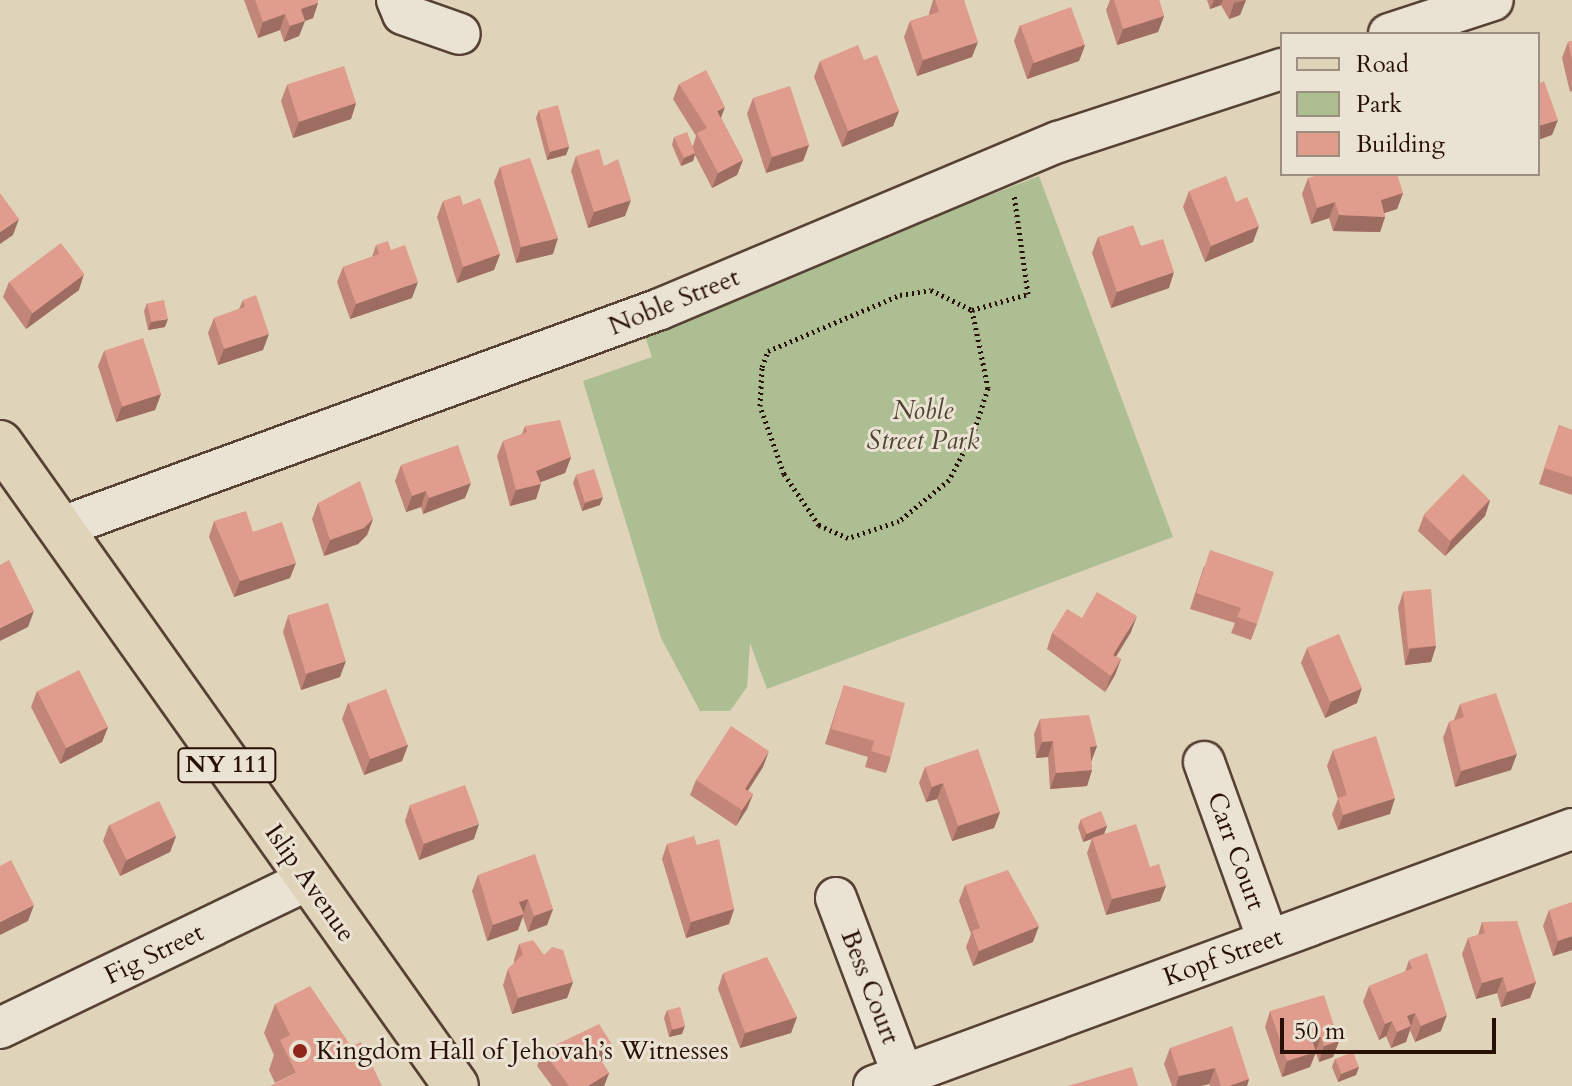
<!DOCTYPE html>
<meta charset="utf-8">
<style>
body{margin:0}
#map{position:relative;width:1572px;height:1086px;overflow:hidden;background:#dfd3b9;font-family:Cardo,serif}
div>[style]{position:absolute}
.green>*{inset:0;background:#adbe93}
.path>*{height:5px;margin-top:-2.5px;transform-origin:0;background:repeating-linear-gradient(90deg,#281007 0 2px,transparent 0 6px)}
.roads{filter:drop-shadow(2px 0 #564134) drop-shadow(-2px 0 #564134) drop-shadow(0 2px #564134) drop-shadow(0 -2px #564134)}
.minor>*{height:40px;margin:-20px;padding:0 20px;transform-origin:20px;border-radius:20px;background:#eae2d2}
.major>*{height:44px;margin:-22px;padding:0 22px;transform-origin:22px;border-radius:22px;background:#dfd3b9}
.wall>*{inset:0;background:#c18678}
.shaded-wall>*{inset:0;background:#9d6d62}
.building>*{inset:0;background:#e09c8c;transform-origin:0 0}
.dots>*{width:22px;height:22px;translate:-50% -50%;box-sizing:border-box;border:4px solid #eae2d2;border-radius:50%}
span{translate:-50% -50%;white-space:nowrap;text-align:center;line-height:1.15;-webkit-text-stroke:6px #eae2d2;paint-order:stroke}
.shield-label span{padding:2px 6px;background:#eae2d2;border:2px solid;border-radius:6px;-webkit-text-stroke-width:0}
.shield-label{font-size:24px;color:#281007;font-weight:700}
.street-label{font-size:26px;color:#281007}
.park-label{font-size:26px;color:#504431;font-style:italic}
.poi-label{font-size:26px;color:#281007}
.left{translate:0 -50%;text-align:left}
.legend{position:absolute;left:1280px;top:32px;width:260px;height:144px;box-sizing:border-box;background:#eae2d2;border:2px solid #9c8e81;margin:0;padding:10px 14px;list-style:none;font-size:24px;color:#281007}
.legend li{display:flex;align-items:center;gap:16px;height:40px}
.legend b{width:40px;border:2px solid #9c8e81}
.scale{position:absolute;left:1280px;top:1018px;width:216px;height:36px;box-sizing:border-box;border:4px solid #281007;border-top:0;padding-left:10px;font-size:24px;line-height:28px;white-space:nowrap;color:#281007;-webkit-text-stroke:6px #eae2d2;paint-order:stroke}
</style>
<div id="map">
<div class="green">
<div style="clip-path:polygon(1039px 176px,1173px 537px,767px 689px,750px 643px,747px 687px,730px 711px,700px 711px,661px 638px,583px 381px,652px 357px,643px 330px)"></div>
</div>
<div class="path">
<div style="left:931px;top:290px;width:46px;rotate:26deg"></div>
<div style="left:972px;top:310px;width:80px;rotate:78.4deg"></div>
<div style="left:988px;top:388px;width:46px;rotate:107.7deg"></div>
<div style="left:974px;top:432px;width:54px;rotate:117.5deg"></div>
<div style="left:949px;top:480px;width:65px;rotate:140.6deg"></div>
<div style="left:899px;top:521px;width:54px;rotate:161.6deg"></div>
<div style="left:848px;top:538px;width:32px;rotate:-156deg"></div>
<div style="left:819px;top:525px;width:62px;rotate:-124.5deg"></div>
<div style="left:784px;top:474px;width:72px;rotate:-109.4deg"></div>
<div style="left:760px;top:406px;width:39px;rotate:-87deg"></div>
<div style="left:762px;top:367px;width:17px;rotate:-69deg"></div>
<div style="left:768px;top:351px;width:143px;rotate:-23deg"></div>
<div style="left:900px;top:295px;width:31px;rotate:-9deg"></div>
<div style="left:972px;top:310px;width:58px;rotate:-15.9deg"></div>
<div style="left:1028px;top:294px;width:101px;rotate:-98deg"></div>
</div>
<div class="roads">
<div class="minor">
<div style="left:397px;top:0;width:15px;rotate:67deg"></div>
<div style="left:403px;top:14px;width:60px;rotate:19.3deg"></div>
<div style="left:1389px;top:34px;width:109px;rotate:-18.1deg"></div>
<div style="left:62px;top:527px;width:636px;rotate:-20.03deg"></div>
<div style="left:660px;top:309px;width:432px;rotate:-22.8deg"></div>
<div style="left:1058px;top:142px;width:236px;rotate:-18.1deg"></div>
<div style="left:1204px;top:762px;width:189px;rotate:70.2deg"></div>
<div style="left:836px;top:898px;width:189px;rotate:69.3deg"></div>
<div style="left:0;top:1028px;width:341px;rotate:-25.7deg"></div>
<div style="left:874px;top:1086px;width:744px;rotate:-20.21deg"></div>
</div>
<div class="major">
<div style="left:0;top:443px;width:788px;rotate:54.66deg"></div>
</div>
</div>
<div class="wall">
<div style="clip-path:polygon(244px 0,318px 0,318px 3px,313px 18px,305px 21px,299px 36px,284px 42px,280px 30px,258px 38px)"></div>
<div style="clip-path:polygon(933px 0,964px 0,972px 57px,917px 76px,904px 37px,910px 21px,929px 15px,929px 13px)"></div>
<div style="clip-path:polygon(1110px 0,1159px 0,1164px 16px,1158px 32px,1117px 45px,1106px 10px)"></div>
<div style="clip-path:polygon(1207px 0,1246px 0,1240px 15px,1229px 19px,1221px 5px,1210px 9px)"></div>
<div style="clip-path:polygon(1020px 25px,1085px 45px,1079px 61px,1027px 79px,1014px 41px)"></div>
<div style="clip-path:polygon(1572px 41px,1572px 91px,1570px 92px,1562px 58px,1568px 42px)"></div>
<div style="clip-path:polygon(864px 60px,899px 111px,893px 126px,842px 147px,814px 77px,820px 61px)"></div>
<div style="clip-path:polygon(679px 84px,721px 118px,743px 160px,737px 175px,712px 188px,695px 155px,693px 161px,681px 166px,672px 145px,674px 137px,693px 146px,696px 136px,673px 99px)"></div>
<div style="clip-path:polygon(287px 85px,356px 103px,351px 119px,293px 138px,281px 101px)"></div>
<div style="clip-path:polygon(753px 98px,809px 145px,803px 161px,766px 173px,747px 114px)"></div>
<div style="clip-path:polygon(539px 110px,569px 147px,566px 155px,547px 160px,536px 118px)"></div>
<div style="clip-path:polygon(576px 156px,604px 166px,625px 216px,588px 228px,571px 171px)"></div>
<div style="clip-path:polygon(500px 167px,553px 254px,516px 263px,494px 182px)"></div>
<div style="clip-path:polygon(1308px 178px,1403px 193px,1397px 209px,1384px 213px,1385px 217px,1380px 232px,1333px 231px,1329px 218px,1311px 224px,1302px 194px)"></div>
<div style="clip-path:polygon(1189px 191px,1236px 202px,1253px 242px,1205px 262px,1183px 207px)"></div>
<div style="clip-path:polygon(443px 201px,463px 205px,500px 254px,494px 270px,457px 283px,437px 217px)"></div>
<div style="clip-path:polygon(1098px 237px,1141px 246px,1169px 288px,1111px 308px,1092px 253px)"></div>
<div style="clip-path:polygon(376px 245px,391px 250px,412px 298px,350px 319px,337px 282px,343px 267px,372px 257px)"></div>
<div style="clip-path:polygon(9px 282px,79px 290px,26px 329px,3px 297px)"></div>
<div style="clip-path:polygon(243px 300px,263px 350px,218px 365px,208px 333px,214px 318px,239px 309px)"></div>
<div style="clip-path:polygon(147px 303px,165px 327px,148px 330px,144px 311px)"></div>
<div style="clip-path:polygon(104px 351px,161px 394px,155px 410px,116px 422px,98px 366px)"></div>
<div style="clip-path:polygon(1559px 425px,1572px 430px,1572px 495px,1539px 484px)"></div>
<div style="clip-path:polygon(525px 426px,571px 457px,565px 473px,541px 482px,536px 499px,510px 506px,497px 456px,503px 441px,522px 434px)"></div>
<div style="clip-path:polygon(401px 465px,465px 498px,423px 514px,421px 507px,406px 512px,395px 481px)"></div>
<div style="clip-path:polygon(576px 475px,600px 505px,582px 511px,573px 483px)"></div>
<div style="clip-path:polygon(1490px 500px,1485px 516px,1445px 556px,1418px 531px,1424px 515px)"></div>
<div style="clip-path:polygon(318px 503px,373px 519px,367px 535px,358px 544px,324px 556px,312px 519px)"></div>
<div style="clip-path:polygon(214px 521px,253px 532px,290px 578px,234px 597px,209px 537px)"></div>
<div style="clip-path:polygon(1204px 566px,1257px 624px,1251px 640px,1231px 633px,1235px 623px,1190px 609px)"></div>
<div style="clip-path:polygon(1403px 592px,1436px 646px,1431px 662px,1405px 665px,1398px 608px)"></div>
<div style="clip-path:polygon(288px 616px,340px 677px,301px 690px,283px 632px)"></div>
<div style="clip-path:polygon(1082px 618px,1131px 632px,1116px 657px,1121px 659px,1115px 675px,1105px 692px,1047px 649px,1052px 633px)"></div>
<div style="clip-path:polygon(1307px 648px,1357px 703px,1325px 718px,1301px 663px)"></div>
<div style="clip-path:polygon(844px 685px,891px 757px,886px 773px,865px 767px,868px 757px,825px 744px)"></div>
<div style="clip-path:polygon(37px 691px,108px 727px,102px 742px,60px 764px,31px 707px)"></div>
<div style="clip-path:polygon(348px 703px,408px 745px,402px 761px,364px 775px,342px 719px)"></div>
<div style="clip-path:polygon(1460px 704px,1511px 770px,1455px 787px,1443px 738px,1449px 722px,1454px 720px)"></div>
<div style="clip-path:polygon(1040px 719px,1097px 746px,1091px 761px,1092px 770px,1087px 786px,1050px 789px,1048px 757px,1036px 758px,1034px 734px)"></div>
<div style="clip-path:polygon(1333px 750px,1390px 814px,1338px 830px,1332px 814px,1338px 799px,1327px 766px)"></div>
<div style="clip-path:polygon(763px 767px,748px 791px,753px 794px,747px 809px,736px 826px,690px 795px,696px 780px)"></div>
<div style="clip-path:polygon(925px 767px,1000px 812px,994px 828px,952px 841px,937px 799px,926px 802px,919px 783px)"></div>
<div style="clip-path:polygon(410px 805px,474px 839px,419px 860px,405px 821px)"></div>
<div style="clip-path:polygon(1081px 819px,1107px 826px,1104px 834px,1150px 867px,1166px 886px,1160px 901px,1106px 915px,1087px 853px,1092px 839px,1083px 842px,1078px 827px)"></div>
<div style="clip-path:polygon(109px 825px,176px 836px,170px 852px,120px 876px,103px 841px)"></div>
<div style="clip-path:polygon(667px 844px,697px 845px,734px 909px,729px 924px,686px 938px,662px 859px)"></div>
<div style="clip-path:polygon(478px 875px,553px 909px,547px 925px,528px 932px,523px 917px,518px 930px,487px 941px,472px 891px)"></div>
<div style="clip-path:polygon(965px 885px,1033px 942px,973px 966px,966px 947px,971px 934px,959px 901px)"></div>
<div style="clip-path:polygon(1549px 910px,1572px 950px,1553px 956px,1543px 926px)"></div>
<div style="clip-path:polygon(1482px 922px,1536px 982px,1530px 998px,1501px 1007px,1497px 993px,1476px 999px,1462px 954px,1468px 938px,1478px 935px)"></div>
<div style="clip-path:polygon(519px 944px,544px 955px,573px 982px,567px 998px,512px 1014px,503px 985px,508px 969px,514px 963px,514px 960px)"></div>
<div style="clip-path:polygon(1409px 960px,1441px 1031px,1415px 1042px,1410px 1030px,1406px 1042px,1391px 1048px,1386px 1036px,1379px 1040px,1363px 1002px,1369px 986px,1405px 972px)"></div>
<div style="clip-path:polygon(723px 973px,797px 1017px,791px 1033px,740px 1048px,718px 989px)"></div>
<div style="clip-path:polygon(275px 1004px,351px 1046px,275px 1083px,269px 1070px,274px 1055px,264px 1033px)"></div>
<div style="clip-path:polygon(667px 1010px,682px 1034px,669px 1037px,664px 1018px)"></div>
<div style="clip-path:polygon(1270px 1011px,1339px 1041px,1333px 1057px,1319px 1062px,1316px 1053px,1310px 1067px,1282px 1077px,1265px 1027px)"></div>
<div style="clip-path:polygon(1170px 1048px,1249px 1079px,1247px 1086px,1210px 1086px,1209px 1084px,1201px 1086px,1172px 1086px,1164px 1064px)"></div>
<div style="clip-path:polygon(543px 1051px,605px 1059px,601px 1061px,609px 1073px,604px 1086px,552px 1086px,537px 1066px)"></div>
<div style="clip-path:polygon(1335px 1059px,1359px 1067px,1356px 1075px,1338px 1082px,1332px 1067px)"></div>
</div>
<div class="shaded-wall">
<div style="clip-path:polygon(1214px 0,1223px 0,1221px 5px,1210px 9px)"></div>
<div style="clip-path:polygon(1246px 0,1240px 15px,1229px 19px,1234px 3px)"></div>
<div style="clip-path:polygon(318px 3px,313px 18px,305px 21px,299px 36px,284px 42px,290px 26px,301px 9px)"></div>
<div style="clip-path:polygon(285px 14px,280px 30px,258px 38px,263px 22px)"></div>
<div style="clip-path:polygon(1164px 16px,1158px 32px,1117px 45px,1123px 29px)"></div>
<div style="clip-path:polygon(978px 42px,972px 57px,917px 76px,923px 60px)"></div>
<div style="clip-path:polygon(1085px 45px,1079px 61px,1027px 79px,1033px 63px)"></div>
<div style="clip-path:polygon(356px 103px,351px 119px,293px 138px,299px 122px)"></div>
<div style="clip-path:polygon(725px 107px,719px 123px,717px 111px)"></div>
<div style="clip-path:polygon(899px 111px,893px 126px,842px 147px,848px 131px)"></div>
<div style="clip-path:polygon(1558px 120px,1552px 135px,1538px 140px,1538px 126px)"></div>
<div style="clip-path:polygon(809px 145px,803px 161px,766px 173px,772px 157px)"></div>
<div style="clip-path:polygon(569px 147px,566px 155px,547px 160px,550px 152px)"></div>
<div style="clip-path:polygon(695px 153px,693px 161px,681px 166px,684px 158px)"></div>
<div style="clip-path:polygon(743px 160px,737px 175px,712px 188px,718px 173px)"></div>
<div style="clip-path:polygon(1403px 193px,1397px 209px,1375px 216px,1381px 200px)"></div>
<div style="clip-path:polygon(631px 200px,625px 216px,588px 228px,594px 212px)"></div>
<div style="clip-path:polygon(1335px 202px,1329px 218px,1311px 224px,1317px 208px)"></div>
<div style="clip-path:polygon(1339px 215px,1385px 217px,1380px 232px,1333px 231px)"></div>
<div style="clip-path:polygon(19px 219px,13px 235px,0 244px,0 232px)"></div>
<div style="clip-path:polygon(1259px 226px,1253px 242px,1205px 262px,1211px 246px)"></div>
<div style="clip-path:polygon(558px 238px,553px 254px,516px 263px,521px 247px)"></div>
<div style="clip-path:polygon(500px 254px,494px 270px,457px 283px,463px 267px)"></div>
<div style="clip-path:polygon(1174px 272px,1169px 288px,1111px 308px,1117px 292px)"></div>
<div style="clip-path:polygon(84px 274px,79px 290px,26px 329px,32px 313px)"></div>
<div style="clip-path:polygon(418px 282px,412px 298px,350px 319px,356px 304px)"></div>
<div style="clip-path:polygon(168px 319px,165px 327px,148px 330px,151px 322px)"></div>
<div style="clip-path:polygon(269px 334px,263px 350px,218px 365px,224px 349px)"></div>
<div style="clip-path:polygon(161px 394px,155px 410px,116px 422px,122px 406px)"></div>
<div style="clip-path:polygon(571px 457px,565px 473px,530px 486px,536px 471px)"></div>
<div style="clip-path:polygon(471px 483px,465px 498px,423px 514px,429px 498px)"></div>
<div style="clip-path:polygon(541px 484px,536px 499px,510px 506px,516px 490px)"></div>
<div style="clip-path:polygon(426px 491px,421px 507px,406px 512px,412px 496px)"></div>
<div style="clip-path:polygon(603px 497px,600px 505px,582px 511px,585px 503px)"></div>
<div style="clip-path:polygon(1490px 500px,1485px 516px,1445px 556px,1451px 541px)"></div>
<div style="clip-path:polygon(373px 519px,367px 535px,358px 544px,324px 556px,330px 540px)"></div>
<div style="clip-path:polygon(296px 563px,290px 578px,234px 597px,240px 581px)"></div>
<div style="clip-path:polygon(34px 611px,28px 627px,0 641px,0 628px)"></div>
<div style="clip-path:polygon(1137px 616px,1131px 632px,1107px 671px,1113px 655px)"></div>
<div style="clip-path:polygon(1436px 646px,1431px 662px,1405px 665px,1410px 649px)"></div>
<div style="clip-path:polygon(1121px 659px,1115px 675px,1105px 692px,1111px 676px)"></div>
<div style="clip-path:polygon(346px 661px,340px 677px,301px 690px,307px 674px)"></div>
<div style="clip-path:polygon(1362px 688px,1357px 703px,1325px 718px,1331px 702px)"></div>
<div style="clip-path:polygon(108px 727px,102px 742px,60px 764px,66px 748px)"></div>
<div style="clip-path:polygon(1053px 741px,1048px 757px,1036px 758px,1042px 742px)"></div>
<div style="clip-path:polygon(408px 745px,402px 761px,364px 775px,370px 759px)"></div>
<div style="clip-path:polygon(1097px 746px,1091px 762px,1090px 747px)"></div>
<div style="clip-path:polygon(769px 751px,763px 767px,739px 804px,745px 789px)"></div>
<div style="clip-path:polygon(1517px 754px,1511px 770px,1455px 787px,1461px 771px)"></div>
<div style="clip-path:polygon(1092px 770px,1087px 786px,1050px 789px,1056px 773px)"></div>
<div style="clip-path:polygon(943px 783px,937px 799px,926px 802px,932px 787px)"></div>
<div style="clip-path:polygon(753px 794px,747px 809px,736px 826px,742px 810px)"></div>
<div style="clip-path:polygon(1395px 798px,1390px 814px,1338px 830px,1343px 815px)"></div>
<div style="clip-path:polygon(1000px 812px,994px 828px,952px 841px,958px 826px)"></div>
<div style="clip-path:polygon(479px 824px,474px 839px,419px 860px,424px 844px)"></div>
<div style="clip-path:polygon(1107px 826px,1104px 834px,1083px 842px,1086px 834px)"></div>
<div style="clip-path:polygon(176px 836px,170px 852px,120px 876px,126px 860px)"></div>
<div style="clip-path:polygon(1166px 886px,1160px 901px,1106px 915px,1112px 899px)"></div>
<div style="clip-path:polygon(528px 899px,518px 930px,487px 941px,493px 925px,519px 902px)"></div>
<div style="clip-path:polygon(34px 905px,28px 921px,0 935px,0 922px)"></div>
<div style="clip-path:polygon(553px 909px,547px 925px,528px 932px,534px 916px)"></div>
<div style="clip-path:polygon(734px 909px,729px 924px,686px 938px,691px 922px)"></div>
<div style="clip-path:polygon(1039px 926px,1033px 942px,973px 966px,979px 951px)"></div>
<div style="clip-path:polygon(1572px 936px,1572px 950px,1553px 956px,1558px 941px)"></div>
<div style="clip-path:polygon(1503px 977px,1497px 993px,1476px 999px,1482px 983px)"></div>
<div style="clip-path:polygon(573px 982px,567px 998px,512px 1014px,518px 998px)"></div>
<div style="clip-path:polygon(1536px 982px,1530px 998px,1501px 1007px,1507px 992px)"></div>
<div style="clip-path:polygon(1415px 1013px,1406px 1042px,1391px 1048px,1397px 1032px,1407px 1016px)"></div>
<div style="clip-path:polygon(1447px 1015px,1441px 1031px,1415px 1042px,1421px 1026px)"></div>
<div style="clip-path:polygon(797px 1017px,791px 1033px,740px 1048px,745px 1033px)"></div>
<div style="clip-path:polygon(1392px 1021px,1386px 1036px,1379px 1040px,1385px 1024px)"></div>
<div style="clip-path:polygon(685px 1026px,682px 1034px,669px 1037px,672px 1029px)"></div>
<div style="clip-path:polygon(1311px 1037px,1321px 1037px,1310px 1067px,1282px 1077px,1287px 1061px)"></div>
<div style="clip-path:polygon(1339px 1041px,1333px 1057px,1319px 1062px,1324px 1046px)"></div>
<div style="clip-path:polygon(611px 1043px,605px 1059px,590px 1068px,596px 1052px)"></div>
<div style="clip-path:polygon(1359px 1067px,1356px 1075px,1338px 1082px,1341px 1074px)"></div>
<div style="clip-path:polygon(1215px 1068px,1209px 1084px,1201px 1086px,1176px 1086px,1179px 1076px)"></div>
<div style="clip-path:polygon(609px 1073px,604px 1086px,588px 1086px)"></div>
<div style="clip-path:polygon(1249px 1079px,1247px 1086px,1229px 1086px)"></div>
</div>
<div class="building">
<div style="clip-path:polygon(255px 0,318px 0,318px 3px,301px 9px,305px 21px,290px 26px,285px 14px,263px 22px)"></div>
<div style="clip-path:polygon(935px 0,964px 0,978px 42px,923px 60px,910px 21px,939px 12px)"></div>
<div style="clip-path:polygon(1114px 0,1159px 0,1164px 16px,1123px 29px)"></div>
<div style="left:1071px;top:7px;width:40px;height:54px;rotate:70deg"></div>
<div style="clip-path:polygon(1572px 41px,1572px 60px,1568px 42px)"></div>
<div style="clip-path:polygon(858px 45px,864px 60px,877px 55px,899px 111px,848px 131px,820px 61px)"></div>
<div style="left:344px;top:66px;width:39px;height:60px;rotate:72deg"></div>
<div style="clip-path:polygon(706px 70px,725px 107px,717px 111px,743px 160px,718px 173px,697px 133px,707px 128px,679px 84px)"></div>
<div style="clip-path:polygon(1544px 81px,1558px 120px,1538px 126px,1538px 84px)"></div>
<div style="left:790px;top:86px;width:62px;height:39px;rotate:72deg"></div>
<div style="left:558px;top:105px;width:43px;height:20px;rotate:75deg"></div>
<div style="clip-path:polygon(687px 132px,695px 153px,684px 158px,674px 137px)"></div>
<div style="clip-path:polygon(599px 149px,604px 166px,618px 159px,631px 200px,594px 212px,576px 156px)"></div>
<div style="clip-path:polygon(530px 158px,558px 238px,521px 247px,500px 167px)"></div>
<div style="clip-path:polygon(1321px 174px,1397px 174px,1403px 193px,1381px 200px,1385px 217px,1339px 215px,1335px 202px,1317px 208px,1308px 178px)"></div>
<div style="clip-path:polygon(1226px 176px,1236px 202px,1247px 197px,1259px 226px,1211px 246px,1189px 191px)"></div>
<div style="clip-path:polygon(0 193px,19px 219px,0 232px)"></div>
<div style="clip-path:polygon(460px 195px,463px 205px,480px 198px,500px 254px,463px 267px,443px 201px)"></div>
<div style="clip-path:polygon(1133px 225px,1141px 246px,1163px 239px,1174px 272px,1117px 292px,1098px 237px)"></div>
<div style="clip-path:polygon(388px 241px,391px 250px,405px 245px,418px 282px,356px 304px,343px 267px,379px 254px,376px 245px)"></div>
<div style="left:61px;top:243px;width:39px;height:65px;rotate:53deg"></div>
<div style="clip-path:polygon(256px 295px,269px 334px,224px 349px,214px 318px,245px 307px,243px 300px)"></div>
<div style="left:164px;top:300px;width:19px;height:17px;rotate:78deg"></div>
<div style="left:143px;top:338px;width:59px;height:41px;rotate:72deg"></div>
<div style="clip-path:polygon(560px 420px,571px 457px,536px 471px,541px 484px,516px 490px,503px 441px,527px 432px,525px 426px)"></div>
<div style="clip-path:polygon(1559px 425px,1572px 430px,1572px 477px,1544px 468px)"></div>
<div style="clip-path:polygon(458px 445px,471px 483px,429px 498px,426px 491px,412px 496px,401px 465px)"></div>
<div style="left:594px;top:469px;width:29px;height:19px;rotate:72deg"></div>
<div style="left:1463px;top:474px;width:37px;height:57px;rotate:44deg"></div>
<div style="clip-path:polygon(360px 481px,373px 519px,364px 528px,330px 540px,318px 503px)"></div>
<div style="clip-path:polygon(246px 511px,253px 532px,282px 522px,296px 563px,240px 581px,214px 521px)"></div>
<div style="clip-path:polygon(1210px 550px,1274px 572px,1257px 624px,1237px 617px,1241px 608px,1196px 593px)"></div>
<div style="clip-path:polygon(9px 560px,34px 611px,0 628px,0 565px)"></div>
<div style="left:1431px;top:589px;width:57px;height:28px;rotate:85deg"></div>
<div style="clip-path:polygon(1097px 592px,1137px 616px,1113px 655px,1121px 659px,1111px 676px,1052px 633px,1067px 609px,1082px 618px)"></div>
<div style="left:328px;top:603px;width:61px;height:42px;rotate:73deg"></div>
<div style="left:1339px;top:634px;width:59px;height:35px;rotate:67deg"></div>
<div style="left:79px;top:670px;width:64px;height:47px;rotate:63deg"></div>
<div style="clip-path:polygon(844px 685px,905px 703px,891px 757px,871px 751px,874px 741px,831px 729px)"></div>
<div style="left:386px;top:689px;width:60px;height:40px;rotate:69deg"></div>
<div style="clip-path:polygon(1496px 693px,1517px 754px,1461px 771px,1449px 722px,1464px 717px,1460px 704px)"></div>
<div style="clip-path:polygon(1089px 715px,1097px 746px,1090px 747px,1092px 770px,1056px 773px,1053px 741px,1042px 742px,1040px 719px)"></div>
<div style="clip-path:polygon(731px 726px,769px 751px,745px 789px,753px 794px,742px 810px,696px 780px)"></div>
<div style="clip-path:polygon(1376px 736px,1395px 798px,1343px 815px,1338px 798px,1347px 795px,1333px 750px)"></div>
<div style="clip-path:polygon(978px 749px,1000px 812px,958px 826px,943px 783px,932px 787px,925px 767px)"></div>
<div style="left:465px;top:785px;width:41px;height:59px;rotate:70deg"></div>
<div style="left:159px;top:801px;width:39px;height:55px;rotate:64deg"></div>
<div style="left:1101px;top:811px;width:16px;height:22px;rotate:68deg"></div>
<div style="clip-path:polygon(1136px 824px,1150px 867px,1159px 864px,1166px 886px,1112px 899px,1092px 838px)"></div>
<div style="clip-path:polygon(694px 836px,697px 845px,719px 839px,734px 909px,691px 922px,667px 844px)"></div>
<div style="clip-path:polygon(535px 854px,553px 909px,534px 916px,528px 899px,519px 902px,524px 914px,493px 925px,478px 875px)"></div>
<div style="clip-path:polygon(11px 860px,34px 905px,0 922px,0 866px)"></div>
<div style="clip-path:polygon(1008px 870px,1039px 926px,979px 951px,972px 931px,980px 928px,965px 885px)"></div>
<div style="clip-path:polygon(1572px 902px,1572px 936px,1558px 941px,1549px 910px)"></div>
<div style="clip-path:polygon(1517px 921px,1536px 982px,1507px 992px,1503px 977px,1482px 983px,1468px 938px,1485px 933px,1482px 922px)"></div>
<div style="clip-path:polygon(533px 940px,544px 955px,552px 947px,563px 950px,573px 982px,518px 998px,508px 969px,523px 954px,519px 944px)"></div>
<div style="clip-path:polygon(1427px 953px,1447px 1015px,1421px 1026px,1415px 1013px,1407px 1016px,1411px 1026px,1397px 1032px,1392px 1021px,1385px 1024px,1369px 986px,1413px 968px,1409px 960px)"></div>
<div style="clip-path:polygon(767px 957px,797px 1017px,745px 1033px,723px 973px)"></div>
<div style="clip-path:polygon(310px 986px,351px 1046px,361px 1042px,382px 1086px,270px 1086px,296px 1073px,280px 1040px,290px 1035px,275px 1004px)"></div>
<div style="clip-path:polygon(1324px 995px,1339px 1041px,1324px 1046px,1321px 1037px,1311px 1037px,1316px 1052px,1287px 1061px,1270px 1011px)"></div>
<div style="left:680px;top:1007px;width:20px;height:13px;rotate:75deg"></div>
<div style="clip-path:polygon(599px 1024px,611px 1043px,596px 1052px,609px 1073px,588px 1086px,569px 1086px,543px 1051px)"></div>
<div style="clip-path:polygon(1232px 1026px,1249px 1079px,1229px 1086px,1221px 1086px,1215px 1068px,1179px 1076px,1170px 1048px)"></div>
<div style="left:1353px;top:1052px;width:16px;height:19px;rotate:68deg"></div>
<div style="clip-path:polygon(1132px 1067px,1138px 1086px,1068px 1086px)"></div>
</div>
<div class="dots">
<div style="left:300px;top:1051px;background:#8f2418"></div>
</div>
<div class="shield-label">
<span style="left:227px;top:765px">NY 111</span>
</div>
<div class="street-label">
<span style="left:674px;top:302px;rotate:-22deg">Noble Street</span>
<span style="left:1236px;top:851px;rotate:70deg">Carr Court</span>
<span style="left:310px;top:883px;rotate:55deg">Islip Avenue</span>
<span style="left:154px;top:954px;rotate:-26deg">Fig Street</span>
<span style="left:1223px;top:957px;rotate:-20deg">Kopf Street</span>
<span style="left:870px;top:987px;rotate:69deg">Bess Court</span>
</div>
<div class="park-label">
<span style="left:923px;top:426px">Noble<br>Street Park</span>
</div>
<div class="poi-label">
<span class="left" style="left:316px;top:1051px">Kingdom Hall of Jehovah’s Witnesses</span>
</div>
<ul class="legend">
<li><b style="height:10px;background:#dfd3b9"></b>Road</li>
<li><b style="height:22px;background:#adbe93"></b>Park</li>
<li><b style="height:22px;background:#e09c8c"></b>Building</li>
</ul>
<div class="scale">50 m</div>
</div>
